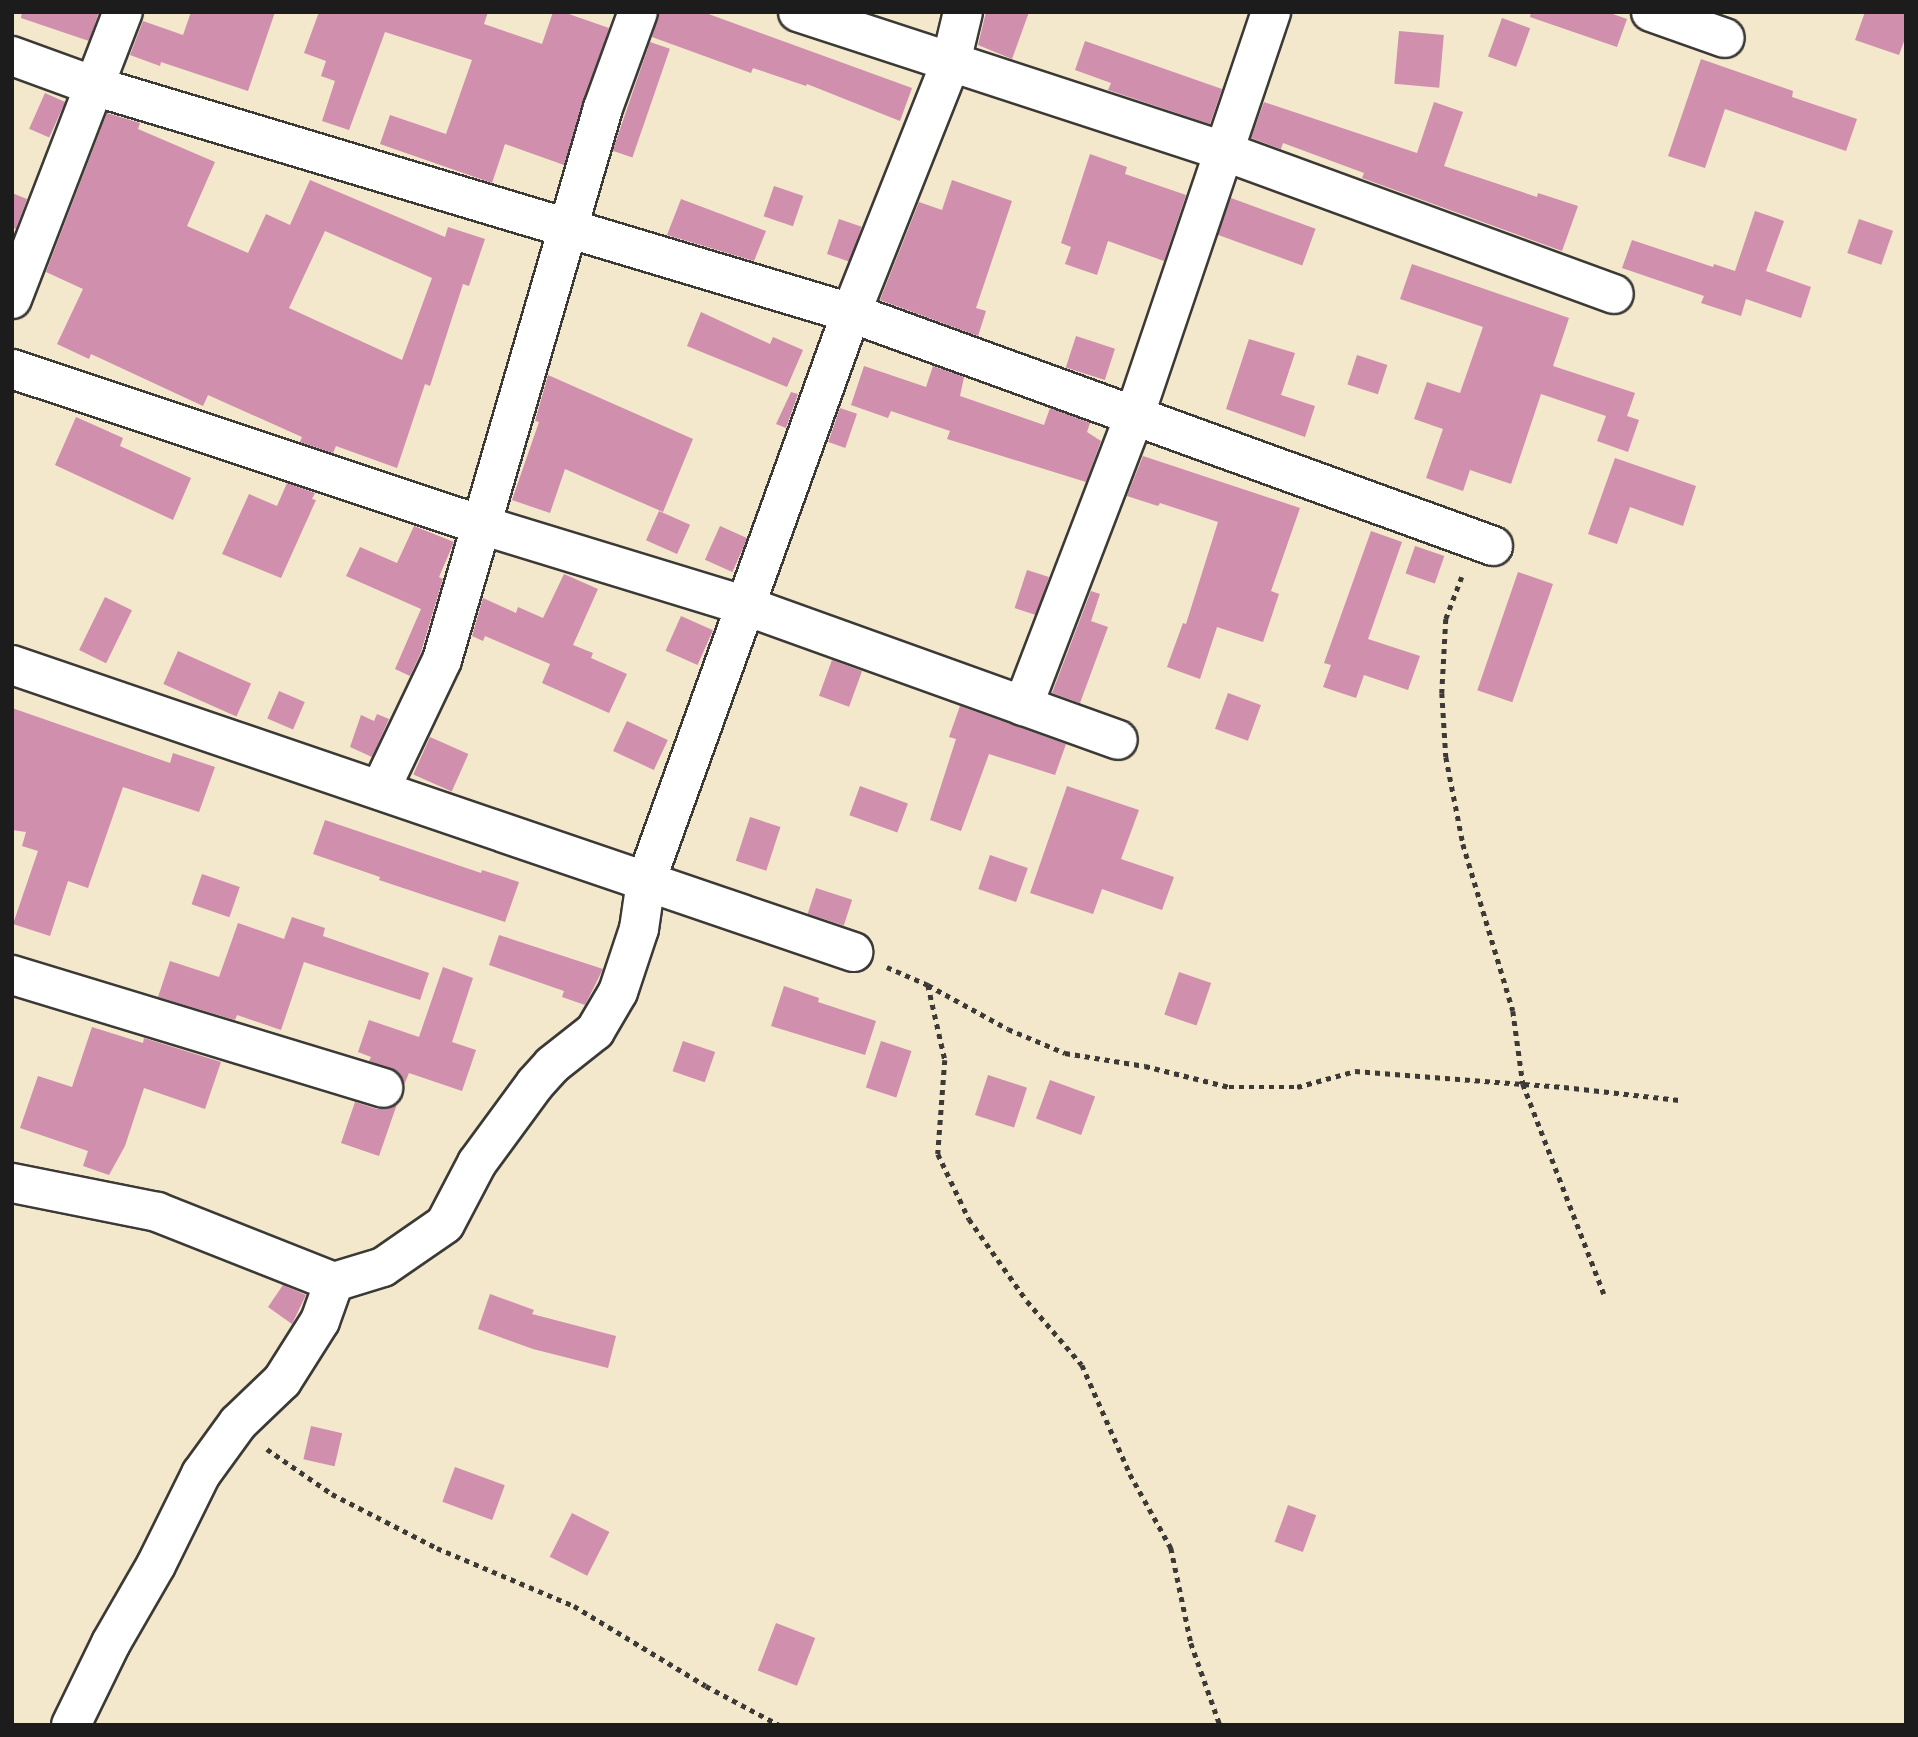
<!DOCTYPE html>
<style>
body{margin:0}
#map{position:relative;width:1918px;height:1737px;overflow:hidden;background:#f3e7cc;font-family:"EB Garamond",serif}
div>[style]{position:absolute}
.building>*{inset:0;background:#cf8fad;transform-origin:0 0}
.path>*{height:4.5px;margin-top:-2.25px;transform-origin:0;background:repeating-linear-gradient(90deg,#3c3a36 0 5px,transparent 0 10px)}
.roads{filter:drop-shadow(2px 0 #3c3a36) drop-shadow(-2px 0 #3c3a36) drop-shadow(0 2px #3c3a36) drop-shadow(0 -2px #3c3a36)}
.minor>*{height:38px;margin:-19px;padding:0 19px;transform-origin:19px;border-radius:19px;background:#fff}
span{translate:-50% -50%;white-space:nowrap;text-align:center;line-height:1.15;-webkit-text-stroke:5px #fcf5e5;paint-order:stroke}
.frame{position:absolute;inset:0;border:14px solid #1c1c1c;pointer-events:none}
</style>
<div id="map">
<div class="building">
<div style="clip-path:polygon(22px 12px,99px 12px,89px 41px,21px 18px)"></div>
<div style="clip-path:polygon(191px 12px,275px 12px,248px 91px,161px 62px,160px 66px,130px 55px,143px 21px,183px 35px)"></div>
<div style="clip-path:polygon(319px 12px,488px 12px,484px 24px,542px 44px,553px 12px,563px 12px,609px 28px,564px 165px,505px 144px,492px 183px,380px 144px,390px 115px,446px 134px,472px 60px,385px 32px,349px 130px,322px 121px,335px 81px,321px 76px,326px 61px,304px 53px)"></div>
<div style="clip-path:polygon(659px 12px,703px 12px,912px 88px,900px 121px,807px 84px,806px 86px,753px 68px,751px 73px,652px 37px)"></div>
<div style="clip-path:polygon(986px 12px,1029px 12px,1012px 59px,978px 45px)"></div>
<div style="clip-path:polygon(1531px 12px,1607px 12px,1627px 19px,1617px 47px,1530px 17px)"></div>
<div style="clip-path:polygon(1865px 12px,1906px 12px,1906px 36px,1899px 55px,1855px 40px)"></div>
<div style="left:1502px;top:18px;width:30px;height:41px;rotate:20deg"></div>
<div style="left:1399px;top:31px;width:45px;height:53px;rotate:5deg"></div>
<div style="clip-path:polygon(1085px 41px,1222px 89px,1210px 124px,1108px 90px,1111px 83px,1075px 70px)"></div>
<div style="left:650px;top:42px;width:21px;height:115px;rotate:19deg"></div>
<div style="clip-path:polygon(1701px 59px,1793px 91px,1792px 97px,1857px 119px,1846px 151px,1725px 109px,1705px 168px,1668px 156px)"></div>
<div style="left:45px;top:93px;width:22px;height:39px;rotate:24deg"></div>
<div style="clip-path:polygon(1264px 102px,1417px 153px,1434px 102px,1463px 112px,1444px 166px,1537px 197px,1538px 193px,1578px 206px,1562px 251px,1362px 178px,1364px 173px,1283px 143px,1281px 149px,1251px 138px)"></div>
<div style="clip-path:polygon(evenodd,107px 113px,140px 123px,138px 129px,215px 162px,187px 226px,248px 253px,266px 214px,290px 225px,310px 180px,445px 237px,448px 227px,485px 239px,469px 286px,463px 284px,430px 386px,425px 384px,397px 468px,336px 446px,333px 453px,300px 442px,302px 437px,208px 395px,203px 406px,91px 354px,89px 359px,57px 344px,83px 289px,46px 272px,107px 113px,325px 231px,432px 278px,402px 360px,289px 308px,325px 231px)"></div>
<div style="clip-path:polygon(1090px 154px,1127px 167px,1125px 174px,1186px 195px,1164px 261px,1108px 241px,1097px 275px,1065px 264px,1071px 247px,1061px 243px)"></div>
<div style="clip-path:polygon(952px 180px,1012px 201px,976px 308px,986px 311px,978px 336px,880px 300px,919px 202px,942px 210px)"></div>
<div style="left:774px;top:186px;width:31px;height:32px;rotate:19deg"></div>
<div style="clip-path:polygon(12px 193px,27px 199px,16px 229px,12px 227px)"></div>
<div style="left:1231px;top:198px;width:90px;height:39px;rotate:20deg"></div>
<div style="clip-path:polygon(681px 199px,766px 231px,754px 261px,667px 235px)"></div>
<div style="clip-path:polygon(1755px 211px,1784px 221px,1766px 271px,1811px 287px,1801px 318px,1746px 299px,1741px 316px,1701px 303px,1704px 296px,1622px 268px,1632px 240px,1713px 267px,1714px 264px,1735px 271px)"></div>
<div style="left:839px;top:219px;width:24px;height:37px;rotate:19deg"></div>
<div style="left:1859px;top:219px;width:36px;height:36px;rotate:19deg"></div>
<div style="clip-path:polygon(1412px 264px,1569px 318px,1553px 366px,1635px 393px,1627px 416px,1639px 420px,1628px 452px,1597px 441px,1606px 416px,1541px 394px,1511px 484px,1470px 470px,1463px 491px,1426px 478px,1443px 429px,1414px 419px,1427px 382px,1460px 393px,1483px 327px,1400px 299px)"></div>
<div style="clip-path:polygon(701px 312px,770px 344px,773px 337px,803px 350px,787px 387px,687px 346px)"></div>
<div style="left:1076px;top:336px;width:41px;height:33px;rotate:18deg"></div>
<div style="clip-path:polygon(1249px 339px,1295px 353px,1281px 395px,1315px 406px,1305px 437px,1226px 409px)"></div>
<div style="left:1357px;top:355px;width:32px;height:31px;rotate:18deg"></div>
<div style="clip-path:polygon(864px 366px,926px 387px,933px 366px,964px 377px,960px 396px,1044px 425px,1050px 408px,1090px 423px,1087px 432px,1101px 441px,1086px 482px,947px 439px,950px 431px,891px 411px,888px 418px,851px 405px)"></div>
<div style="clip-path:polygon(548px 375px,693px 439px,663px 512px,565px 469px,550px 513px,512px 500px,539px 422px,535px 421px)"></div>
<div style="clip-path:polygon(791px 392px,798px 394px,786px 428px,776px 424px)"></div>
<div style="left:840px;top:408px;width:18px;height:36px;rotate:19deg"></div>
<div style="clip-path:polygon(76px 417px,123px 438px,120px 446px,191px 478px,173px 520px,55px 465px)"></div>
<div style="clip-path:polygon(1143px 456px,1300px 508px,1271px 591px,1279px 594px,1263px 642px,1217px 627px,1200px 679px,1167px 667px,1183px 623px,1186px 624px,1218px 522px,1160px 503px,1158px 506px,1127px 496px)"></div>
<div style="clip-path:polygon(1615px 458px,1696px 486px,1683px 526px,1630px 507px,1617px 544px,1588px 534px)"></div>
<div style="clip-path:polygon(287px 483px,315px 493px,312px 499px,316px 500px,281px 578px,222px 554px,249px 494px,277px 506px)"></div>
<div style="left:659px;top:511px;width:34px;height:32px;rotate:24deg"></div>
<div style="clip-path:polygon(414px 526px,454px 542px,439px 577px,443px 579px,421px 652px,410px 676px,395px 669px,421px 609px,346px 576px,360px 547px,397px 563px)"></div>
<div style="left:720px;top:526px;width:30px;height:37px;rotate:24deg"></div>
<div style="clip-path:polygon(1371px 531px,1402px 542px,1368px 639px,1420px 656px,1408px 690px,1364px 675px,1356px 698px,1323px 687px,1331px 665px,1324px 663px)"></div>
<div style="left:1415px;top:546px;width:31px;height:29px;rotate:19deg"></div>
<div style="left:1027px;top:570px;width:23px;height:40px;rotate:18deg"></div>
<div style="left:1518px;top:572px;width:37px;height:125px;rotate:19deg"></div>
<div style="clip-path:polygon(564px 574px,598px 589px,573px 645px,593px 653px,591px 658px,627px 674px,609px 713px,542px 683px,550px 664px,485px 636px,483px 641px,472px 636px,483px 598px,516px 613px,518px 607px,543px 618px)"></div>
<div style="clip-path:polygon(1091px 591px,1100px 594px,1091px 621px,1108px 627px,1080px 703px,1052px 693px)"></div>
<div style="left:105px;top:597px;width:30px;height:59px;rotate:26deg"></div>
<div style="left:681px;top:616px;width:35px;height:38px;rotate:24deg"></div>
<div style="left:178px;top:651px;width:80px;height:36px;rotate:24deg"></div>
<div style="left:832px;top:660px;width:32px;height:38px;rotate:20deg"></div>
<div style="left:279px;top:691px;width:28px;height:30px;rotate:23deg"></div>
<div style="left:1228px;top:693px;width:35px;height:38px;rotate:20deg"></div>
<div style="clip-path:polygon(960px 706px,1066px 744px,1055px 775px,989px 754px,961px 831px,930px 820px,956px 739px,949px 737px)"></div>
<div style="clip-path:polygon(12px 708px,170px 763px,173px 753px,215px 767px,199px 812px,123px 787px,88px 888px,68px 881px,50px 936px,13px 924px,38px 851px,22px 846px,26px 832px,12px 830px)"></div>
<div style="clip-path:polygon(377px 714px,389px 719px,372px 757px,350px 747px,361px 715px,374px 721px)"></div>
<div style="left:627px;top:721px;width:45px;height:33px;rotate:25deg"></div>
<div style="left:430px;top:737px;width:42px;height:41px;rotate:24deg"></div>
<div style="left:860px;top:786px;width:51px;height:31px;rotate:20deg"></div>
<div style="clip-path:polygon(1067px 786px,1139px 810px,1121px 859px,1174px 877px,1162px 910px,1102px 889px,1093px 914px,1030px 893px)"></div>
<div style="left:750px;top:817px;width:32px;height:46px;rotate:18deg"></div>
<div style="clip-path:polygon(325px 820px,481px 873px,482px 870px,519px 882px,505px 922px,379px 880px,380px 877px,313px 854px)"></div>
<div style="left:990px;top:855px;width:40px;height:36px;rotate:19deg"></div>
<div style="left:202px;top:874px;width:40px;height:32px;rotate:19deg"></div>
<div style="left:816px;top:888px;width:38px;height:27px;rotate:18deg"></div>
<div style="clip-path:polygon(292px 917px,325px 928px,323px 936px,429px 973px,420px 1000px,304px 962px,281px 1030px,237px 1015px,235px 1020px,158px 997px,170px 961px,219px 977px,238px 923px,284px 939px)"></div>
<div style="clip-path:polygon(499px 935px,603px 969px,585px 1005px,562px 997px,564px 991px,489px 965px)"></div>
<div style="clip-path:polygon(443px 967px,473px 978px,452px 1042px,476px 1050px,462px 1091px,409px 1073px,404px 1085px,398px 1073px,369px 1061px,371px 1057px,358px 1052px,369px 1020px,419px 1037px)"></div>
<div style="left:1179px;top:972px;width:34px;height:45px;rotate:19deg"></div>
<div style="clip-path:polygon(784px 986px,819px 998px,818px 1002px,876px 1021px,865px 1055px,771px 1026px)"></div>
<div style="clip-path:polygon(92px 1027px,143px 1043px,144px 1038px,221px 1062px,205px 1109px,144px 1088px,125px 1146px,109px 1175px,83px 1166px,88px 1151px,20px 1128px,38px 1076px,72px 1087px)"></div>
<div style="left:683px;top:1041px;width:34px;height:32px;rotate:19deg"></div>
<div style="left:881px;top:1041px;width:32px;height:49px;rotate:18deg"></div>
<div style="left:988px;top:1075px;width:41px;height:42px;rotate:18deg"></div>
<div style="left:1050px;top:1080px;width:48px;height:41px;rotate:20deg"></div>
<div style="clip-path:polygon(355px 1102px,377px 1109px,387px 1109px,397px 1104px,379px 1156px,341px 1143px)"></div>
<div style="clip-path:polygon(283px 1285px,306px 1295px,292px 1324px,268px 1307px)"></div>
<div style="clip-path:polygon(490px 1294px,534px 1310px,532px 1314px,616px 1336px,608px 1368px,533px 1349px,478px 1329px)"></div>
<div style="left:311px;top:1426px;width:32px;height:34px;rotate:13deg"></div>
<div style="left:455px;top:1467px;width:53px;height:37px;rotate:20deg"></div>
<div style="left:1288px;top:1505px;width:30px;height:39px;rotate:20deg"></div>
<div style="left:572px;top:1513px;width:42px;height:49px;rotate:27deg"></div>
<div style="left:776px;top:1623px;width:42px;height:51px;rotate:21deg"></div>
</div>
<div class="path">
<div style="left:1462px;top:577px;width:45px;rotate:110.9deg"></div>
<div style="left:1446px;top:619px;width:74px;rotate:93.1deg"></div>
<div style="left:1442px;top:693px;width:64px;rotate:86.4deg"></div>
<div style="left:1446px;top:757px;width:89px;rotate:78.9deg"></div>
<div style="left:1463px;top:844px;width:174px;rotate:73.3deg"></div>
<div style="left:1513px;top:1011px;width:74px;rotate:82.2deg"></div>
<div style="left:1523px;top:1084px;width:225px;rotate:68.9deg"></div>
<div style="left:887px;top:967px;width:45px;rotate:23.7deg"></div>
<div style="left:928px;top:985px;width:77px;rotate:77.2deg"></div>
<div style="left:945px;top:1060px;width:94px;rotate:94.3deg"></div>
<div style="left:938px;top:1154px;width:72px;rotate:64.5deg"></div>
<div style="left:969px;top:1219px;width:100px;rotate:54.7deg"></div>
<div style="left:1027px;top:1301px;width:84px;rotate:49.3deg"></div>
<div style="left:1082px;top:1365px;width:119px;rotate:66.2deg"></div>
<div style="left:1130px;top:1474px;width:85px;rotate:61deg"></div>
<div style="left:1171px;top:1548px;width:97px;rotate:78.1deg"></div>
<div style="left:1191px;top:1643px;width:87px;rotate:70.5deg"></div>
<div style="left:928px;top:985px;width:91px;rotate:28.8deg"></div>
<div style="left:1008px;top:1029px;width:62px;rotate:22.8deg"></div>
<div style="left:1065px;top:1053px;width:81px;rotate:9.2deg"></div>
<div style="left:1145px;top:1066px;width:87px;rotate:14deg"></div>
<div style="left:1229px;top:1087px;width:68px"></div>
<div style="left:1297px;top:1087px;width:60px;rotate:-15.4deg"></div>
<div style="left:1355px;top:1071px;width:210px;rotate:4.4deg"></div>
<div style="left:1564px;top:1087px;width:116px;rotate:6.4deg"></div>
<div style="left:267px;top:1449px;width:79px;rotate:34.7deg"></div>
<div style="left:332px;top:1494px;width:118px;rotate:27.2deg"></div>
<div style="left:437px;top:1548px;width:149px;rotate:22.9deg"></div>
<div style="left:574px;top:1606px;width:154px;rotate:31.2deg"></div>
<div style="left:706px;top:1686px;width:83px;rotate:28.1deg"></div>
</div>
<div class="roads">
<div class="minor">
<div style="left:798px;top:12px;width:447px;rotate:18.1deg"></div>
<div style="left:1223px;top:151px;width:416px;rotate:20.1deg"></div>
<div style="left:1651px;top:12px;width:78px;rotate:19.4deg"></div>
<div style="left:12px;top:56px;width:90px;rotate:20deg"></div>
<div style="left:97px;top:87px;width:787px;rotate:16.69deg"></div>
<div style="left:851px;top:313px;width:683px;rotate:19.95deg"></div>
<div style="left:12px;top:299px;width:308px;rotate:-68.9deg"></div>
<div style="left:12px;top:369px;width:494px;rotate:18.4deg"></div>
<div style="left:481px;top:525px;width:277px;rotate:17deg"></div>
<div style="left:746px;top:606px;width:395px;rotate:19.8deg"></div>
<div style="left:12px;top:665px;width:889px;rotate:18.84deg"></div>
<div style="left:1023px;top:706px;width:310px;rotate:-69deg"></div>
<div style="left:1134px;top:417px;width:428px;rotate:-71.3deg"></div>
<div style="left:380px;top:790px;width:144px;rotate:-64.5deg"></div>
<div style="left:442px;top:660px;width:575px;rotate:-73.74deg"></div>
<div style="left:603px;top:108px;width:102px;rotate:-70deg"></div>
<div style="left:12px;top:975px;width:388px;rotate:16.9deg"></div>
<div style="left:12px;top:1183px;width:148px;rotate:11.3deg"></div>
<div style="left:157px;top:1212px;width:190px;rotate:21.6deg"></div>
<div style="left:71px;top:1725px;width:91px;rotate:-64deg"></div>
<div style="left:111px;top:1643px;width:90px;rotate:-60deg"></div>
<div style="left:156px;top:1565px;width:102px;rotate:-63.7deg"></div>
<div style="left:201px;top:1474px;width:63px;rotate:-54deg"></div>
<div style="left:238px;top:1423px;width:61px;rotate:-43.7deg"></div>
<div style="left:282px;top:1381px;width:71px;rotate:-57.7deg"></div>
<div style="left:320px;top:1321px;width:41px;rotate:-70.3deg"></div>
<div style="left:334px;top:1282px;width:51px;rotate:-17deg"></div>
<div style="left:383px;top:1267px;width:75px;rotate:-34.7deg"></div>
<div style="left:445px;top:1224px;width:69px;rotate:-62.3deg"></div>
<div style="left:477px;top:1163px;width:98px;rotate:-53.7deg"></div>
<div style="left:535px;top:1084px;width:25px;rotate:-48deg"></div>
<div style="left:552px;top:1065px;width:55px;rotate:-38.3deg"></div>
<div style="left:595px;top:1031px;width:45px;rotate:-59.5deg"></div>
<div style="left:618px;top:992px;width:66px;rotate:-71.6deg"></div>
<div style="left:639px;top:929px;width:49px;rotate:-81.7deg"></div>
<div style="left:646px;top:881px;width:604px;rotate:-70.15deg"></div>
<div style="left:851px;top:313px;width:270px;rotate:-68.3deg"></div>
<div style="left:951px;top:62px;width:51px;rotate:-76.5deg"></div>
</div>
</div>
<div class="frame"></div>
</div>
